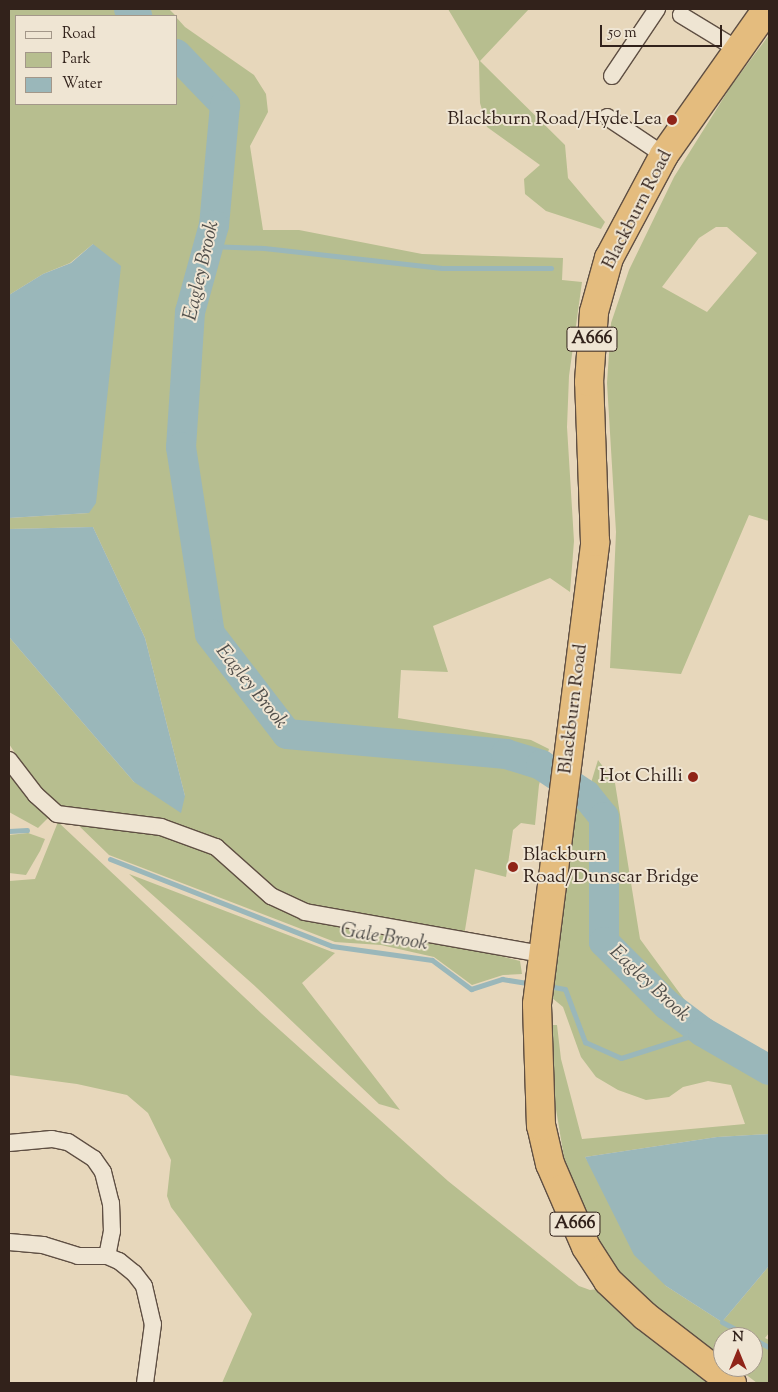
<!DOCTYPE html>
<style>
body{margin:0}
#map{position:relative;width:778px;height:1392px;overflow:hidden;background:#e7d7bb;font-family:"Sorts Mill Goudy",serif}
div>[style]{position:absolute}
.green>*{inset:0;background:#b7be8f}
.water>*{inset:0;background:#9ab7ba}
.stream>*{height:5px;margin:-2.5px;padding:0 2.5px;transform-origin:2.5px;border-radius:2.5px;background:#9ab7ba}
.river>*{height:30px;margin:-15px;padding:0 15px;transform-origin:15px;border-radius:15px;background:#9ab7ba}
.roads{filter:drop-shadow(1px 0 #5f4f43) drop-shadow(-1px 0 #5f4f43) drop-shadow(0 1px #5f4f43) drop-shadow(0 -1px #5f4f43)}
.street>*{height:16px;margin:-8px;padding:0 8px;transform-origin:8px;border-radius:8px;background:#efe5d3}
.highway>*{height:28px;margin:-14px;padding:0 14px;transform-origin:14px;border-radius:14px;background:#e4bc7e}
.dots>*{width:14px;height:14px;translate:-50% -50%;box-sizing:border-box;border:2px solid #efe5d3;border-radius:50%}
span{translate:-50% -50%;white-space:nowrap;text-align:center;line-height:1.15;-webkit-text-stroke:4px #efe5d3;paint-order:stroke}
.shield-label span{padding:1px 4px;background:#efe5d3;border:1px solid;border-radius:4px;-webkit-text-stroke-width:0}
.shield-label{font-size:18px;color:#32221b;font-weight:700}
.poi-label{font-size:19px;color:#32221b}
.right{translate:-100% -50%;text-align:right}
.left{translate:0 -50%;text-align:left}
.street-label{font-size:19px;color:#32221b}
.water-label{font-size:20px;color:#514f4b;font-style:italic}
.frame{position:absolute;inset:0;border:10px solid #32221b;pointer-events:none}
.legend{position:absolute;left:15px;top:15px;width:162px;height:90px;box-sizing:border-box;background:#efe5d3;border:1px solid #a39789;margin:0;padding:6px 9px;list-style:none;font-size:15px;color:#32221b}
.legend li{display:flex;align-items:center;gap:10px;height:25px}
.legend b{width:25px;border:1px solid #a39789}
.north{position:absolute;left:713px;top:1327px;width:50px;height:50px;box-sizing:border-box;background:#efe5d3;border:1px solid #a39789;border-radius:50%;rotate:0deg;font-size:14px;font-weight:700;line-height:20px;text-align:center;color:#32221b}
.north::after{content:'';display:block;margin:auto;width:18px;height:22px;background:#8f2418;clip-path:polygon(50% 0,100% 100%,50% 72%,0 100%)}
.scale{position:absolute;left:600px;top:25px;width:122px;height:22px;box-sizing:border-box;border:2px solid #32221b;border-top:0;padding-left:6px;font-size:15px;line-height:18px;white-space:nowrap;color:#32221b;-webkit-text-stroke:4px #efe5d3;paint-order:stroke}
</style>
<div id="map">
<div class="green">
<div style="clip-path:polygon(9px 9px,169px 9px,176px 16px,16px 16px,16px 104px,176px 104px,176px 17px,185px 27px,254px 75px,266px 94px,268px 112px,250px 146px,263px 230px,299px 230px,422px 254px,563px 258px,562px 280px,582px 282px,569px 376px,567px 427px,574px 541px,570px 592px,550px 578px,433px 626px,448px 672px,401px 670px,398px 718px,531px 740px,549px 749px,539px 785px,535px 825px,521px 823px,513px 830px,506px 877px,475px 869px,464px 936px,307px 907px,276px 893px,219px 840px,182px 826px,70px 812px,44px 796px,9px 744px,9px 637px,134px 782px,185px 796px,145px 638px,93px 527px,9px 529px,9px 518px,89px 513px,93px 244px,70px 263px,43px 274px,9px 295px)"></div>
<div style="clip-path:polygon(448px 9px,529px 9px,480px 61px,565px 145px,568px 178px,605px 222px,601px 229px,546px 211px,525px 194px,524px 179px,540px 165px,487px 127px,480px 103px,479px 61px)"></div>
<div style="clip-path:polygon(evenodd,769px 35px,769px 521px,749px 515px,681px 674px,610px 668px,616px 532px,607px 383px,611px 323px,629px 270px,674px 177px,731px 86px,769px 35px,716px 227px,727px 227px,757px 253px,707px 312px,662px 287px,699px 238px,716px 227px)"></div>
<div style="clip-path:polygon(598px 760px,615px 783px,640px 939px,703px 1025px,668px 997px,612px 940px,613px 817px,590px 786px)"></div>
<div style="clip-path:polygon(9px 769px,51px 815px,38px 828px,9px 812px)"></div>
<div style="clip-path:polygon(574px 801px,598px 821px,593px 947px,679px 1025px,769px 1076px,769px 1134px,717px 1137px,585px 1157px,666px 1286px,722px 1322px,769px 1266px,769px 1333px,765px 1338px,769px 1340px,769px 1383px,757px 1383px,736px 1367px,753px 1367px,753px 1337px,723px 1337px,723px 1359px,677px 1329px,608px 1264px,569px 1188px,555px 1103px,552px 1025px,557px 1025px,561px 1059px,582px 1139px,745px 1124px,731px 1085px,708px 1081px,683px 1087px,669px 1097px,646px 1100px,618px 1090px,596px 1077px,581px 1057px,563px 1007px,551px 997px)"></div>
<div style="clip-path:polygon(58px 822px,262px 1014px,448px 1181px,579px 1286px,590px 1290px,605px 1288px,719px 1383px,222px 1383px,252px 1314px,171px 1207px,167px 1196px,171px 1160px,148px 1113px,127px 1095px,77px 1084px,9px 1075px,9px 881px,35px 879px)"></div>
<div style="clip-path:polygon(75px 822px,161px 832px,210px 851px,260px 894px,520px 961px,522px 974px,503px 975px,472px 985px,434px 957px,381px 945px,335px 942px,109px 855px)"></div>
<div style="clip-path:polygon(28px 833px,45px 839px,40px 851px,26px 875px,9px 873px,9px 835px)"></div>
<div style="clip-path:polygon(129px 874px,335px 953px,302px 983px,400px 1110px,379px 1104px,257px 988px)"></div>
</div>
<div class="water">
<div style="clip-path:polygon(93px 244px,121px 266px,96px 503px,89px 513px,9px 518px,9px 295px,43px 274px,71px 263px)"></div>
<div style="clip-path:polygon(93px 527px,145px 638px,185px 796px,181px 813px,134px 782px,9px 637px,9px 529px)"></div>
<div style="clip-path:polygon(769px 1134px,769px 1266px,722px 1322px,666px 1286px,634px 1255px,585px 1157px,717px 1137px)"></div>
</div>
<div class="stream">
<div style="left:208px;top:246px;width:56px;rotate:2deg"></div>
<div style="left:264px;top:248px;width:179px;rotate:6.4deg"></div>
<div style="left:442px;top:268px;width:109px"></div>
<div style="left:9px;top:831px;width:18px;rotate:-3deg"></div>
<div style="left:110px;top:859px;width:238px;rotate:21.4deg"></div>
<div style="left:332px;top:946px;width:101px;rotate:8deg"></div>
<div style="left:432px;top:960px;width:49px;rotate:36.6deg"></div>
<div style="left:471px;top:989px;width:33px;rotate:-18deg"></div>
<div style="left:502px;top:979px;width:30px;rotate:9deg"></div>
<div style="left:548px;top:986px;width:17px;rotate:10deg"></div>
<div style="left:565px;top:989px;width:57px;rotate:69.3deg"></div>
<div style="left:585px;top:1042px;width:39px;rotate:24deg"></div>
<div style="left:621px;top:1058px;width:86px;rotate:-17.6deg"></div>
<div style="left:722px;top:1322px;width:32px;rotate:28deg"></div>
<div style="left:753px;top:1339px;width:18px;rotate:27deg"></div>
</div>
<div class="river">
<div style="left:129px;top:9px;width:11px;rotate:41deg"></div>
<div style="left:176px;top:54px;width:71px;rotate:46.1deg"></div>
<div style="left:225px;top:105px;width:121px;rotate:95.2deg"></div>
<div style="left:214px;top:225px;width:90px;rotate:105.4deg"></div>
<div style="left:190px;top:312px;width:135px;rotate:93.8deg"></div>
<div style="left:181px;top:447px;width:189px;rotate:81.2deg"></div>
<div style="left:210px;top:634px;width:126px;rotate:52.4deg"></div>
<div style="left:287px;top:734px;width:220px;rotate:5.2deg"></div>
<div style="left:506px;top:754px;width:37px;rotate:17deg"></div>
<div style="left:541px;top:765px;width:54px;rotate:33.7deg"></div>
<div style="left:586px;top:795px;width:28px;rotate:51deg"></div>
<div style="left:604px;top:817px;width:125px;rotate:90deg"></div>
<div style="left:604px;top:942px;width:89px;rotate:45deg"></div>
<div style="left:667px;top:1005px;width:45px;rotate:36.9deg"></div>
<div style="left:703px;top:1032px;width:76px;rotate:29.9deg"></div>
</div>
<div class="roads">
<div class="street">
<div style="left:681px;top:15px;width:66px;rotate:31.3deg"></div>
<div style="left:612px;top:76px;width:81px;rotate:-56.1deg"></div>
<div style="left:607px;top:117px;width:69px;rotate:33.7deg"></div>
<div style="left:9px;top:760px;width:44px;rotate:52.4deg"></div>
<div style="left:36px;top:795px;width:28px;rotate:42deg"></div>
<div style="left:57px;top:814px;width:105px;rotate:7.1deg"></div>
<div style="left:161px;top:827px;width:59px;rotate:20deg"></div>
<div style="left:216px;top:847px;width:74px;rotate:41.7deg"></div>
<div style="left:271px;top:896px;width:38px;rotate:25deg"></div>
<div style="left:305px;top:912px;width:240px;rotate:10.1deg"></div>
<div style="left:9px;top:1143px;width:43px;rotate:-5.3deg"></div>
<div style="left:52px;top:1139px;width:16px;rotate:11deg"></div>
<div style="left:68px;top:1142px;width:31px;rotate:33deg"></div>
<div style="left:94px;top:1159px;width:16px;rotate:55deg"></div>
<div style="left:103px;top:1172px;width:32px;rotate:76deg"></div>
<div style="left:111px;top:1203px;width:28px;rotate:88deg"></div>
<div style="left:112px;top:1231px;width:25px;rotate:101deg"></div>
<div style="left:9px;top:1242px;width:34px;rotate:5deg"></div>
<div style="left:43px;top:1245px;width:37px;rotate:17deg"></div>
<div style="left:78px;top:1256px;width:29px"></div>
<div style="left:107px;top:1256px;width:13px;rotate:23deg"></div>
<div style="left:119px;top:1261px;width:19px;rotate:39deg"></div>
<div style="left:134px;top:1273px;width:16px;rotate:52deg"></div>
<div style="left:144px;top:1286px;width:39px;rotate:77deg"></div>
<div style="left:153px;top:1324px;width:60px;rotate:97.7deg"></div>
</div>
<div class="highway">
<div style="left:732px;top:1383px;width:110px;rotate:-142.4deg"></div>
<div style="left:645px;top:1316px;width:51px;rotate:-136.6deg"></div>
<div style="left:608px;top:1281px;width:40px;rotate:-122.9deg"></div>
<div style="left:586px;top:1247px;width:90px;rotate:-113.4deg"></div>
<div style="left:550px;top:1164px;width:39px;rotate:-103deg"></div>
<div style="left:541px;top:1126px;width:122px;rotate:-91.9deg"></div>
<div style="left:537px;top:1004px;width:466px;rotate:-82.8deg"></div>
<div style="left:595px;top:542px;width:160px;rotate:-92.1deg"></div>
<div style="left:589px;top:382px;width:70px;rotate:-85.9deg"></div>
<div style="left:594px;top:312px;width:56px;rotate:-74.5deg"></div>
<div style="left:609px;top:258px;width:117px;rotate:-61.9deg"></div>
<div style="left:664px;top:155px;width:179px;rotate:-54.8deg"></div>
</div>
</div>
<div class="dots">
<div style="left:672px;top:120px;background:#8f2418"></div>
<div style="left:693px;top:777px;background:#8f2418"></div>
<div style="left:513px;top:867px;background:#8f2418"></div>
</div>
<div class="shield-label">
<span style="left:592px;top:339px">A666</span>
<span style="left:575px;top:1224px">A666</span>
</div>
<div class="poi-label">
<span class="right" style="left:662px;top:120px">Blackburn Road/Hyde Lea</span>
<span class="right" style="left:683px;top:777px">Hot Chilli</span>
<span class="left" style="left:523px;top:867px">Blackburn<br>Road/Dunscar Bridge</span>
</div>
<div class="street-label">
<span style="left:638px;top:210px;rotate:-63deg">Blackburn Road</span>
<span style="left:574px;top:709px;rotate:-83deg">Blackburn Road</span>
</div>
<div class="water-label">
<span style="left:202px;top:271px;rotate:-77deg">Eagley Brook</span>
<span style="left:251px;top:687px;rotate:51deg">Eagley Brook</span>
<span style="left:384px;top:938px;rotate:9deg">Gale Brook</span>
<span style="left:649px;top:984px;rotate:43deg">Eagley Brook</span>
</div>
<div class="frame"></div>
<ul class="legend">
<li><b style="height:6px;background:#efe5d3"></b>Road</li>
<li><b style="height:14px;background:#b7be8f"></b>Park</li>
<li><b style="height:14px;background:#9ab7ba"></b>Water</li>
</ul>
<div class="north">N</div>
<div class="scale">50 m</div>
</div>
